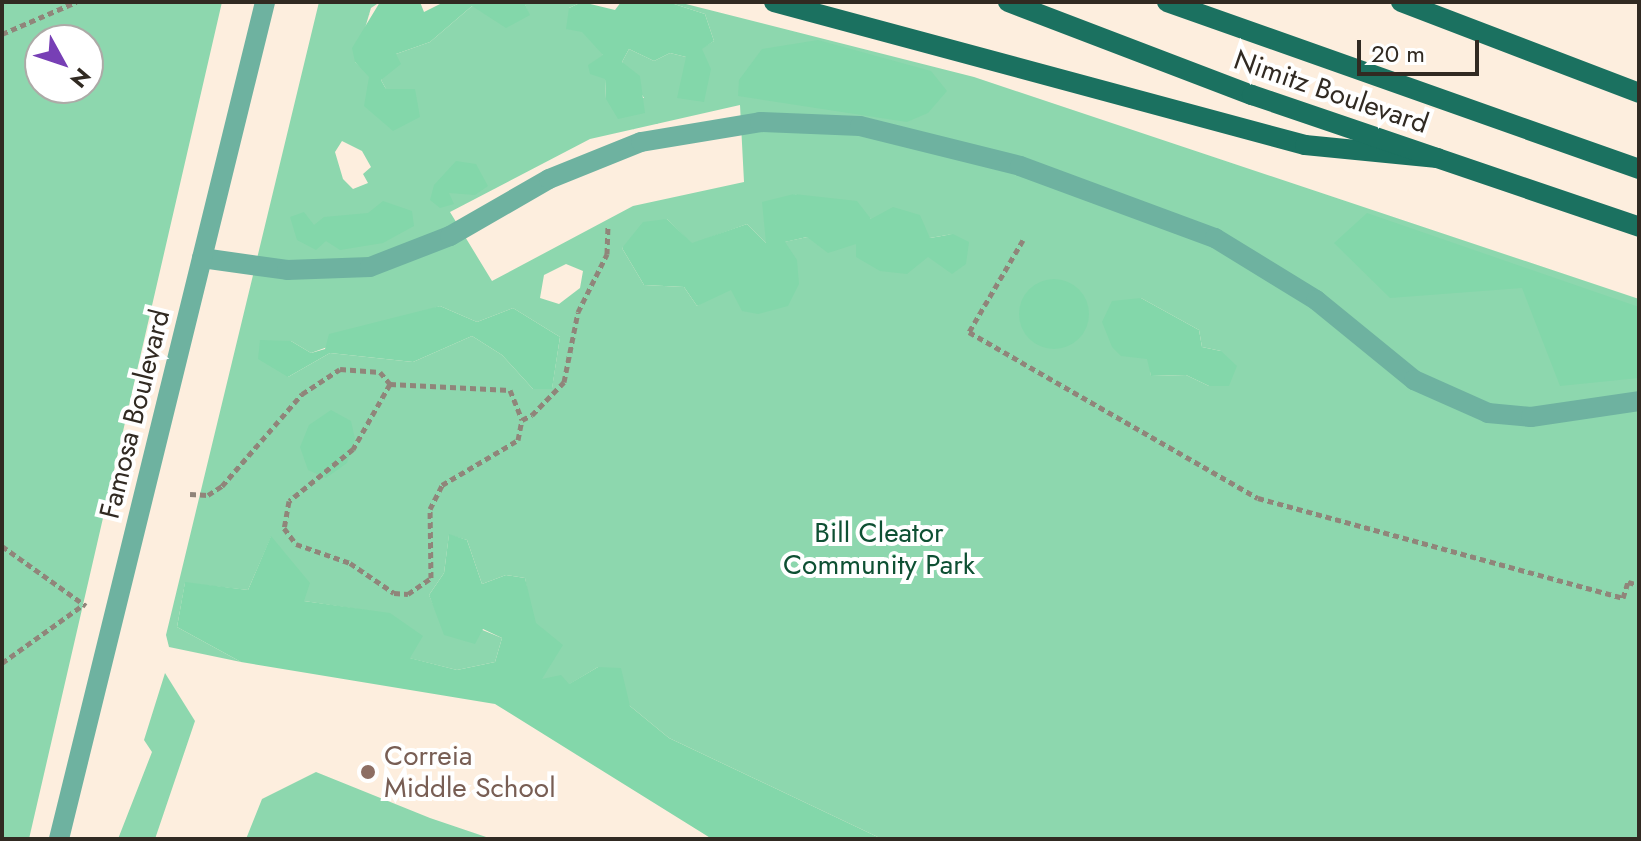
<!DOCTYPE html>
<style>
body{margin:0}
#map{position:relative;width:1641px;height:841px;overflow:hidden;background:#fdeede;font-family:Jost,sans-serif}
div>[style]{position:absolute}
.green>*{inset:0;background:#8dd7ae}
.forest>*{inset:0;background:#83d7aa}
.round{border-radius:50%}
.path>*{height:5px;margin-top:-2.5px;transform-origin:0;background:repeating-linear-gradient(90deg,#90857a 0 6px,transparent 0 10px)}
.minor>*{height:20px;margin:-10px;padding:0 10px;transform-origin:10px;border-radius:10px;background:#6eb2a0}
.major>*{height:20px;margin:-10px;padding:0 10px;transform-origin:10px;border-radius:10px;background:#1b7160}
.dots>*{width:22px;height:22px;translate:-50% -50%;box-sizing:border-box;border:4px solid #fff;border-radius:50%}
span{translate:-50% -50%;white-space:nowrap;text-align:center;line-height:1.15;-webkit-text-stroke:8px #fff;paint-order:stroke}
.street-label{font-size:28px;color:#312a22}
.park-label{font-size:28px;color:#0e5033}
.education-label{font-size:28px;color:#785e54}
.left{translate:0 -50%;text-align:left}
.frame{position:absolute;inset:0;border:4px solid #312a22;pointer-events:none}
.north{position:absolute;left:24px;top:24px;width:80px;height:80px;box-sizing:border-box;background:#fff;border:2px solid #adaaa7;border-radius:50%;rotate:130deg;font-size:22px;font-weight:700;line-height:32px;text-align:center;color:#312a22}
.north::after{content:'';display:block;margin:auto;width:28px;height:36px;background:#773fb5;clip-path:polygon(50% 0,100% 100%,50% 72%,0 100%)}
.scale{position:absolute;left:1357px;top:40px;width:122px;height:36px;box-sizing:border-box;border:4px solid #312a22;border-top:0;padding-left:10px;font-size:24px;line-height:28px;white-space:nowrap;color:#312a22;-webkit-text-stroke:6px #fff;paint-order:stroke}
</style>
<div id="map">
<div class="green">
<div style="clip-path:polygon(evenodd,2px 2px,222px 2px,29px 839px,2px 839px,2px 2px,40px 40px,88px 40px,88px 88px,40px 88px,40px 40px)"></div>
<div style="clip-path:polygon(evenodd,319px 2px,380px 2px,371px 8px,355px 62px,386px 89px,381px 80px,396px 54px,430px 42px,472px 6px,529px 15px,524px 2px,582px 2px,569px 8px,604px 56px,606px 99px,644px 98px,622px 62px,629px 49px,654px 61px,670px 53px,686px 57px,714px 41px,705px 14px,668px 2px,678px 2px,974px 77px,1639px 299px,1639px 839px,882px 839px,669px 738px,630px 706px,598px 667px,568px 685px,542px 679px,525px 578px,506px 575px,482px 584px,467px 540px,449px 535px,444px 573px,429px 595px,436px 611px,502px 638px,495px 662px,457px 670px,409px 658px,390px 614px,304px 601px,271px 537px,248px 590px,185px 583px,177px 627px,241px 662px,169px 647px,166px 635px,319px 2px,740px 105px,744px 182px,633px 206px,492px 281px,450px 212px,590px 139px,740px 105px,319px 2px,342px 141px,362px 151px,371px 167px,363px 174px,368px 183px,353px 189px,343px 179px,335px 152px,342px 141px,319px 2px,794px 194px,930px 238px,953px 234px,856px 257px,856px 244px,807px 237px,784px 242px,697px 306px,684px 287px,644px 285px,622px 248px,667px 219px,692px 244px,747px 224px,767px 244px,794px 194px,319px 2px,566px 264px,583px 271px,580px 288px,559px 304px,540px 298px,544px 275px,566px 264px,319px 2px,1141px 298px,1199px 330px,1202px 347px,1221px 351px,1209px 386px,1186px 375px,1151px 376px,1141px 298px,319px 2px,440px 306px,477px 322px,513px 308px,560px 337px,552px 388px,533px 389px,502px 355px,472px 336px,413px 362px,330px 353px,288px 377px,291px 341px,311px 353px,440px 306px)"></div>
<div style="clip-path:polygon(165px 673px,195px 721px,155px 839px,118px 839px,152px 752px,144px 740px)"></div>
<div style="clip-path:polygon(316px 772px,430px 818px,492px 839px,246px 839px,262px 799px)"></div>
</div>
<div class="forest">
<div style="clip-path:polygon(380px 2px,420px 2px,424px 12px,444px 2px,524px 2px,530px 15px,506px 28px,472px 6px,430px 42px,396px 54px,401px 64px,381px 80px,386px 89px,415px 89px,420px 117px,393px 131px,364px 106px,369px 77px,355px 62px,352px 48px)"></div>
<div style="clip-path:polygon(582px 2px,615px 10px,621px 2px,668px 2px,705px 14px,714px 41px,702px 49px,711px 69px,704px 102px,677px 98px,686px 57px,670px 53px,654px 61px,629px 49px,622px 62px,640px 76px,645px 113px,618px 119px,606px 99px,605px 79px,590px 74px,588px 65px,603px 55px,582px 32px,566px 29px,569px 8px)"></div>
<div style="clip-path:polygon(818px 40px,931px 71px,947px 91px,928px 113px,907px 122px,738px 96px,739px 80px,762px 49px)"></div>
<div style="clip-path:polygon(456px 161px,476px 164px,488px 186px,475px 195px,449px 193px,454px 204px,440px 208px,430px 200px,434px 185px)"></div>
<div style="clip-path:polygon(794px 194px,857px 201px,871px 219px,893px 207px,920px 215px,930px 238px,953px 234px,969px 242px,966px 264px,952px 274px,928px 257px,907px 274px,880px 271px,856px 257px,856px 244px,828px 253px,807px 237px,785px 242px,797px 260px,799px 284px,788px 306px,758px 314px,742px 311px,731px 290px,697px 306px,684px 287px,644px 285px,622px 248px,643px 222px,667px 219px,692px 243px,747px 224px,766px 243px,762px 202px)"></div>
<div style="clip-path:polygon(383px 201px,412px 211px,414px 226px,383px 243px,340px 250px,326px 241px,316px 250px,297px 240px,290px 217px,304px 212px,314px 225px,324px 217px,368px 213px)"></div>
<div style="clip-path:polygon(1367px 213px,1639px 307px,1639px 378px,1560px 386px,1522px 288px,1390px 298px,1334px 243px)"></div>
<div class="round" style="left:1019px;top:279px;width:70px;height:70px"></div>
<div style="clip-path:polygon(1141px 298px,1199px 330px,1202px 347px,1221px 351px,1237px 366px,1229px 386px,1209px 386px,1186px 375px,1151px 376px,1147px 359px,1121px 356px,1112px 347px,1102px 322px,1112px 301px)"></div>
<div style="clip-path:polygon(440px 306px,477px 322px,513px 308px,560px 337px,552px 389px,533px 389px,502px 355px,472px 336px,413px 362px,330px 353px,288px 377px,258px 359px,260px 340px,291px 341px,311px 353px,325px 349px,329px 334px)"></div>
<div style="clip-path:polygon(331px 410px,351px 421px,355px 439px,347px 463px,326px 478px,308px 470px,300px 447px,309px 425px)"></div>
<div style="clip-path:polygon(449px 534px,467px 540px,482px 584px,506px 575px,525px 578px,536px 623px,563px 645px,542px 679px,561px 675px,569px 684px,598px 667px,621px 668px,630px 706px,669px 738px,882px 839px,712px 839px,495px 704px,241px 662px,177px 627px,185px 582px,248px 590px,271px 536px,310px 583px,304px 601px,390px 613px,423px 636px,410px 658px,457px 670px,495px 662px,502px 638px,483px 629px,475px 644px,444px 635px,429px 595px,444px 573px)"></div>
</div>
<div class="path">
<div style="left:2px;top:34px;width:81px;rotate:-23.4deg"></div>
<div style="left:1023px;top:240px;width:107px;rotate:120.4deg"></div>
<div style="left:969px;top:332px;width:333px;rotate:29.9deg"></div>
<div style="left:1258px;top:498px;width:378px;rotate:15.3deg"></div>
<div style="left:1623px;top:598px;width:17px;rotate:-73deg"></div>
<div style="left:1628px;top:582px;width:11px;rotate:15deg"></div>
<div style="left:390px;top:384px;width:75px;rotate:119.6deg"></div>
<div style="left:353px;top:449px;width:82px;rotate:140.9deg"></div>
<div style="left:289px;top:501px;width:27px;rotate:100deg"></div>
<div style="left:284px;top:528px;width:20px;rotate:53deg"></div>
<div style="left:296px;top:544px;width:57px;rotate:19.4deg"></div>
<div style="left:350px;top:563px;width:53px;rotate:34.3deg"></div>
<div style="left:394px;top:593px;width:14px;rotate:4deg"></div>
<div style="left:408px;top:594px;width:28px;rotate:-35deg"></div>
<div style="left:431px;top:578px;width:69px;rotate:-90.8deg"></div>
<div style="left:430px;top:509px;width:27px;rotate:-63deg"></div>
<div style="left:442px;top:485px;width:88px;rotate:-30.6deg"></div>
<div style="left:518px;top:440px;width:20px;rotate:-79deg"></div>
<div style="left:190px;top:494px;width:18px;rotate:3deg"></div>
<div style="left:208px;top:495px;width:17px;rotate:-33deg"></div>
<div style="left:222px;top:486px;width:122px;rotate:-49deg"></div>
<div style="left:302px;top:394px;width:45px;rotate:-33.3deg"></div>
<div style="left:340px;top:369px;width:40px;rotate:4.3deg"></div>
<div style="left:380px;top:372px;width:16px;rotate:50deg"></div>
<div style="left:390px;top:384px;width:120px;rotate:2.9deg"></div>
<div style="left:510px;top:390px;width:32px;rotate:68deg"></div>
<div style="left:522px;top:420px;width:11px;rotate:-27deg"></div>
<div style="left:532px;top:415px;width:46px;rotate:-45.9deg"></div>
<div style="left:564px;top:382px;width:71px;rotate:-78.7deg"></div>
<div style="left:578px;top:312px;width:65px;rotate:-63.4deg"></div>
<div style="left:607px;top:254px;width:27px;rotate:-88deg"></div>
<div style="left:2px;top:546px;width:103px;rotate:35.5deg"></div>
<div style="left:2px;top:663px;width:100px;rotate:-35.6deg"></div>
</div>
<div class="minor">
<div style="left:202px;top:258px;width:86px;rotate:8deg"></div>
<div style="left:287px;top:270px;width:83px;rotate:-2.1deg"></div>
<div style="left:370px;top:267px;width:86px;rotate:-21.2deg"></div>
<div style="left:450px;top:236px;width:114px;rotate:-29.9deg"></div>
<div style="left:549px;top:179px;width:99px;rotate:-21.9deg"></div>
<div style="left:641px;top:142px;width:121px;rotate:-9.5deg"></div>
<div style="left:760px;top:122px;width:100px;rotate:2.3deg"></div>
<div style="left:860px;top:126px;width:165px;rotate:14deg"></div>
<div style="left:1020px;top:166px;width:208px;rotate:20.3deg"></div>
<div style="left:1215px;top:238px;width:119px;rotate:31.5deg"></div>
<div style="left:1316px;top:300px;width:127px;rotate:39.2deg"></div>
<div style="left:1414px;top:380px;width:81px;rotate:24deg"></div>
<div style="left:1488px;top:413px;width:43px;rotate:5.3deg"></div>
<div style="left:1531px;top:417px;width:109px;rotate:-8.4deg"></div>
<div style="left:59px;top:839px;width:862px;rotate:-76.17deg"></div>
</div>
<div class="major">
<div style="left:774px;top:2px;width:550px;rotate:15.07deg"></div>
<div style="left:1305px;top:145px;width:133px;rotate:5.6deg"></div>
<div style="left:1008px;top:2px;width:261px;rotate:20.9deg"></div>
<div style="left:1252px;top:95px;width:409px;rotate:18.8deg"></div>
<div style="left:1167px;top:2px;width:501px;rotate:19.48deg"></div>
<div style="left:1401px;top:2px;width:255px;rotate:20.9deg"></div>
</div>
<div class="dots">
<div style="left:368px;top:772px;background:#8d6e63"></div>
</div>
<div class="street-label">
<span style="left:1331px;top:92px;rotate:19deg">Nimitz Boulevard</span>
<span style="left:135px;top:414px;rotate:-76deg">Famosa Boulevard</span>
</div>
<div class="park-label">
<span style="left:879px;top:549px">Bill Cleator<br>Community Park</span>
</div>
<div class="education-label">
<span class="left" style="left:384px;top:772px">Correia<br>Middle School</span>
</div>
<div class="frame"></div>
<div class="north">N</div>
<div class="scale">20 m</div>
</div>
